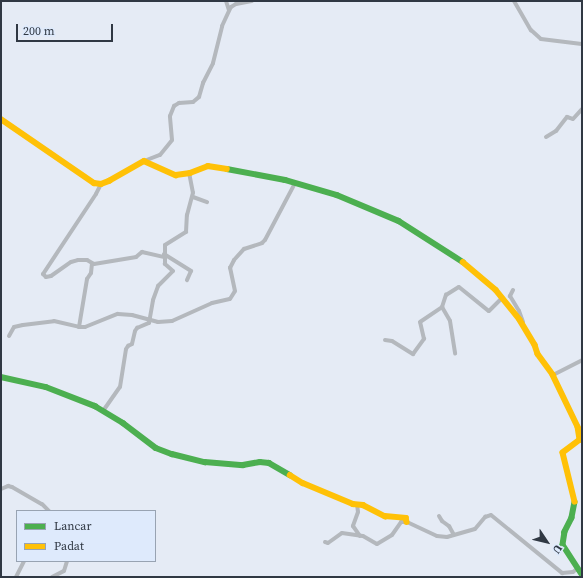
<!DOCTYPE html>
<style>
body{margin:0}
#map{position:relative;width:583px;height:578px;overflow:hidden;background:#e5ebf5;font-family:"Source Serif 4",serif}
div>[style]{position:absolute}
.street>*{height:4px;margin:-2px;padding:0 2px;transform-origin:2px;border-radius:2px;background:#b4b8bd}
.fast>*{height:5.5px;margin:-2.75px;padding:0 2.75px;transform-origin:2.75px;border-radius:2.75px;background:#4caf50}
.slow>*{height:5.5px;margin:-2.75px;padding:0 2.75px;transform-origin:2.75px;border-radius:2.75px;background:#ffc107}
span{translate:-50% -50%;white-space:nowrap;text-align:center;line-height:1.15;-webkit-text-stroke:4px #deeafc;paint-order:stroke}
.frame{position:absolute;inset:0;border:2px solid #303843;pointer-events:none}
.legend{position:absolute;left:16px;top:510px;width:140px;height:52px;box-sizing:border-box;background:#deeafc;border:1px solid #98a3b2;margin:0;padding:5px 7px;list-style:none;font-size:12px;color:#303843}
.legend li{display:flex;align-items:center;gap:8px;height:20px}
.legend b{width:20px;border:1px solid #98a3b2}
.north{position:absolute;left:527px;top:522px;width:40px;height:40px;-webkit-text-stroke:3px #deeafc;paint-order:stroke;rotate:125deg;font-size:11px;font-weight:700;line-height:16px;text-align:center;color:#303843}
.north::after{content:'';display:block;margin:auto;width:14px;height:18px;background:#303843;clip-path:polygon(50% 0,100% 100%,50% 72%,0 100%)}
.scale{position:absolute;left:16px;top:24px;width:97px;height:18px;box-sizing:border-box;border:2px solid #303843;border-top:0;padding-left:5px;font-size:12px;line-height:14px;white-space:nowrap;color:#303843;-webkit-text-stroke:3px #deeafc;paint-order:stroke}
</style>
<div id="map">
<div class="street">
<div style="left:226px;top:1px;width:9px;rotate:72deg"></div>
<div style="left:514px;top:1px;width:34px;rotate:60deg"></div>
<div style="left:531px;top:30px;width:13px;rotate:42deg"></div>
<div style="left:541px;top:39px;width:41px;rotate:7deg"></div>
<div style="left:546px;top:137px;width:12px;rotate:-31deg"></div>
<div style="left:556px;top:131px;width:18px;rotate:-52deg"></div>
<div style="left:567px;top:117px;width:6px;rotate:18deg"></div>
<div style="left:573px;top:119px;width:13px;rotate:-48deg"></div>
<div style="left:144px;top:161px;width:17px;rotate:-21deg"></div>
<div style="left:160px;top:155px;width:19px;rotate:-51deg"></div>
<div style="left:172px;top:140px;width:24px;rotate:-95deg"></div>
<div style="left:170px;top:116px;width:11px;rotate:-68deg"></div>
<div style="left:174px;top:106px;width:6px;rotate:-31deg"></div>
<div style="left:179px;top:103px;width:14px;rotate:-4deg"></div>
<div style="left:193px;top:102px;width:8px;rotate:-40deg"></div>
<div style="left:199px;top:97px;width:15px;rotate:-74deg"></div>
<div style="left:203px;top:83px;width:22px;rotate:-63deg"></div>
<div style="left:213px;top:63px;width:38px;rotate:-76deg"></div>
<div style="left:222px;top:26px;width:21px;rotate:-65deg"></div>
<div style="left:231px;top:7px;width:6px;rotate:-31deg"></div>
<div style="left:236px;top:4px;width:16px;rotate:-11deg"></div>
<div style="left:101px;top:184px;width:11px;rotate:117deg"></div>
<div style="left:96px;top:194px;width:96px;rotate:123.5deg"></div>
<div style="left:43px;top:274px;width:4px;rotate:45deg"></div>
<div style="left:46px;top:277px;width:5px;rotate:-11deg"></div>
<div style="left:51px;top:276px;width:24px;rotate:-35deg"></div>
<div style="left:71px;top:262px;width:7px;rotate:-16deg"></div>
<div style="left:78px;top:260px;width:9px"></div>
<div style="left:87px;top:260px;width:8px;rotate:30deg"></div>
<div style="left:94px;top:264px;width:43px;rotate:-9.5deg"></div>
<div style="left:136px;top:257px;width:8px;rotate:-40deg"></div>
<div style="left:142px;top:252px;width:23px;rotate:13deg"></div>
<div style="left:193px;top:197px;width:15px;rotate:20deg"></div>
<div style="left:164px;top:254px;width:32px;rotate:32deg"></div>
<div style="left:191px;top:271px;width:10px;rotate:114deg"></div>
<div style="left:513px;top:290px;width:7px;rotate:117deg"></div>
<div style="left:510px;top:296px;width:17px;rotate:59deg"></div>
<div style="left:519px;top:311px;width:12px;rotate:70deg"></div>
<div style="left:442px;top:307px;width:16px;rotate:60deg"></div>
<div style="left:450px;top:321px;width:33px;rotate:81deg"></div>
<div style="left:79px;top:327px;width:6px"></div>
<div style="left:85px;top:327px;width:35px;rotate:-22deg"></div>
<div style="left:118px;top:314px;width:14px;rotate:4deg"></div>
<div style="left:132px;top:315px;width:27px;rotate:15deg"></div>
<div style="left:158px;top:322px;width:14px;rotate:-4deg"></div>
<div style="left:172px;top:321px;width:44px;rotate:-24.2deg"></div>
<div style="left:212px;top:303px;width:18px;rotate:-13deg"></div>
<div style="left:230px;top:299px;width:9px;rotate:-58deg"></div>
<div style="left:235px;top:291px;width:24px;rotate:-102deg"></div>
<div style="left:230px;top:268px;width:9px;rotate:-63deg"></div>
<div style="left:234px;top:260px;width:15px;rotate:-48deg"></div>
<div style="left:244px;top:249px;width:19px;rotate:-18deg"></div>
<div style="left:262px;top:243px;width:4px;rotate:-45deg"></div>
<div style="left:265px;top:240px;width:64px;rotate:-62.2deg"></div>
<div style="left:9px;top:336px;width:10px;rotate:-61deg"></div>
<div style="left:14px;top:327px;width:9px;rotate:-13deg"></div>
<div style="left:23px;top:325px;width:31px;rotate:-7deg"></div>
<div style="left:54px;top:321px;width:26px;rotate:13deg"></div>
<div style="left:79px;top:327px;width:49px;rotate:-80.5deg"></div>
<div style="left:87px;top:279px;width:7px;rotate:-56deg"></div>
<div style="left:91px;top:273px;width:9px;rotate:-84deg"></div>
<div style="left:385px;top:340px;width:7px;rotate:8deg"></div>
<div style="left:392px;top:341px;width:25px;rotate:32deg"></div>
<div style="left:413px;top:354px;width:19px;rotate:-54deg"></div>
<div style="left:424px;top:339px;width:17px;rotate:-103deg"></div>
<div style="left:420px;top:322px;width:27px;rotate:-34deg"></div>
<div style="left:442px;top:307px;width:13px;rotate:-72deg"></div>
<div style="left:446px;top:295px;width:15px;rotate:-32deg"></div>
<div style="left:459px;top:287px;width:38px;rotate:39deg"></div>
<div style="left:489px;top:311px;width:18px;rotate:-45deg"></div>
<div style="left:553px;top:375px;width:33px;rotate:-27deg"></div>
<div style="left:103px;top:411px;width:29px;rotate:-55deg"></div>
<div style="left:120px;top:387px;width:38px;rotate:-81deg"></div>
<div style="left:126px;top:349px;width:4px;rotate:-56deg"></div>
<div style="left:128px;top:346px;width:4px;rotate:-27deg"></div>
<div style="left:132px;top:344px;width:13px;rotate:-77deg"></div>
<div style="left:135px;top:331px;width:4px;rotate:-56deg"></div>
<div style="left:137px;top:328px;width:13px;rotate:-23deg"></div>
<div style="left:149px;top:323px;width:23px;rotate:-80deg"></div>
<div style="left:153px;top:300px;width:15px;rotate:-70deg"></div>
<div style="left:158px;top:286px;width:21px;rotate:-45deg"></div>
<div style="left:173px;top:271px;width:11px;rotate:-139deg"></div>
<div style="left:165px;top:264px;width:19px;rotate:-90deg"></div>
<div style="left:165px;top:245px;width:25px;rotate:-32deg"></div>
<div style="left:186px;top:232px;width:17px;rotate:-87deg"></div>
<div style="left:187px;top:215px;width:23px;rotate:-75deg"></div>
<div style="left:193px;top:193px;width:20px;rotate:-101deg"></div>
<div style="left:1px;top:489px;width:8px;rotate:-23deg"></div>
<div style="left:8px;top:486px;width:4px;rotate:14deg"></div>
<div style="left:12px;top:487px;width:34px;rotate:30deg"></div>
<div style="left:42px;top:504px;width:10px;rotate:45deg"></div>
<div style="left:357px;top:504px;width:8px;rotate:83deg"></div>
<div style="left:358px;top:512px;width:15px;rotate:110deg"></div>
<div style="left:353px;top:526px;width:12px;rotate:55deg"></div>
<div style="left:439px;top:516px;width:6px;rotate:59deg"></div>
<div style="left:442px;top:521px;width:9px;rotate:36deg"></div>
<div style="left:449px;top:526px;width:10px;rotate:61deg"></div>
<div style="left:325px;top:542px;width:3px;rotate:18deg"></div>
<div style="left:328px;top:543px;width:17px;rotate:-36deg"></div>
<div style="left:342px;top:533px;width:21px;rotate:8deg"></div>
<div style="left:363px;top:536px;width:16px;rotate:30deg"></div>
<div style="left:377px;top:544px;width:17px;rotate:-31deg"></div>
<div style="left:392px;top:535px;width:16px;rotate:-55deg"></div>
<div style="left:401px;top:522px;width:6px"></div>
<div style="left:407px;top:522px;width:33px;rotate:25deg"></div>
<div style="left:437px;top:536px;width:10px;rotate:6deg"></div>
<div style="left:447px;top:537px;width:29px;rotate:-16deg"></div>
<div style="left:475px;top:529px;width:16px;rotate:-50deg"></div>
<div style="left:485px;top:517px;width:6px;rotate:-18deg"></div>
<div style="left:491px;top:515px;width:92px;rotate:39.2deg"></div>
<div style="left:562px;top:573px;width:11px;rotate:-5deg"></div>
<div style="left:573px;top:572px;width:6px;rotate:-39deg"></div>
<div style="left:16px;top:577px;width:18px;rotate:-63deg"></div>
<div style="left:52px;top:577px;width:13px;rotate:-27deg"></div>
<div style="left:64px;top:571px;width:10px;rotate:-73deg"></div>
</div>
<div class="fast">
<div style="left:227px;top:169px;width:59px;rotate:10.7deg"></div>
<div style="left:285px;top:180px;width:54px;rotate:16.1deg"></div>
<div style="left:337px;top:195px;width:67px;rotate:22.8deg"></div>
<div style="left:399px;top:221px;width:76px;rotate:32.6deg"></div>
<div style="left:1px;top:377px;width:46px;rotate:12.5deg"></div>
<div style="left:46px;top:387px;width:53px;rotate:21.2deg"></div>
<div style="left:95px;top:406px;width:33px;rotate:31deg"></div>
<div style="left:123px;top:423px;width:41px;rotate:37.1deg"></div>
<div style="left:156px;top:448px;width:17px;rotate:21deg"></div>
<div style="left:172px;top:454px;width:34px;rotate:14deg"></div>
<div style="left:205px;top:462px;width:38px;rotate:5deg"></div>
<div style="left:243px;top:465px;width:17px;rotate:-10deg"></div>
<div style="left:260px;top:462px;width:9px;rotate:6deg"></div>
<div style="left:269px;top:463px;width:24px;rotate:30deg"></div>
<div style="left:575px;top:502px;width:16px;rotate:101deg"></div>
<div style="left:572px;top:518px;width:16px;rotate:117deg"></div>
<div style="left:565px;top:532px;width:13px;rotate:99deg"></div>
<div style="left:563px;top:545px;width:35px;rotate:57deg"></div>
</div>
<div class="slow">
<div style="left:1px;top:119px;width:113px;rotate:34.5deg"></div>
<div style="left:94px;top:183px;width:7px;rotate:8deg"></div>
<div style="left:101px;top:184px;width:9px;rotate:-21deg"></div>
<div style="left:109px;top:181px;width:40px;rotate:-29.7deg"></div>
<div style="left:144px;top:161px;width:35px;rotate:24deg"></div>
<div style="left:176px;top:175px;width:14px;rotate:-8deg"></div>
<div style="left:190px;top:173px;width:19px;rotate:-21deg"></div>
<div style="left:208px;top:166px;width:19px;rotate:9deg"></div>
<div style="left:463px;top:262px;width:43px;rotate:40.3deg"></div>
<div style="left:496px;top:290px;width:38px;rotate:51deg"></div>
<div style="left:520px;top:320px;width:29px;rotate:59deg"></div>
<div style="left:535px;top:345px;width:9px;rotate:72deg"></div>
<div style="left:538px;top:354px;width:26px;rotate:54deg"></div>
<div style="left:553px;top:375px;width:58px;rotate:64.3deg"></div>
<div style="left:578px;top:427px;width:13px;rotate:81deg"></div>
<div style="left:580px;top:440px;width:21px;rotate:143deg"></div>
<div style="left:563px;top:453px;width:50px;rotate:76.2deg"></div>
<div style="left:290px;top:475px;width:15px;rotate:32deg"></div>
<div style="left:303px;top:483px;width:54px;rotate:22.8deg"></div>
<div style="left:353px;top:504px;width:10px;rotate:6deg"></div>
<div style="left:363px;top:505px;width:25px;rotate:27deg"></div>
<div style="left:385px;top:516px;width:21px;rotate:5deg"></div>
<div style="left:406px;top:518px;width:4px;rotate:76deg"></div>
</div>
<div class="frame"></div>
<ul class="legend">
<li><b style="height:5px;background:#4caf50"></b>Lancar</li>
<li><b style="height:5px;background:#ffc107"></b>Padat</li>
</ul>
<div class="north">U</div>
<div class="scale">200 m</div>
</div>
